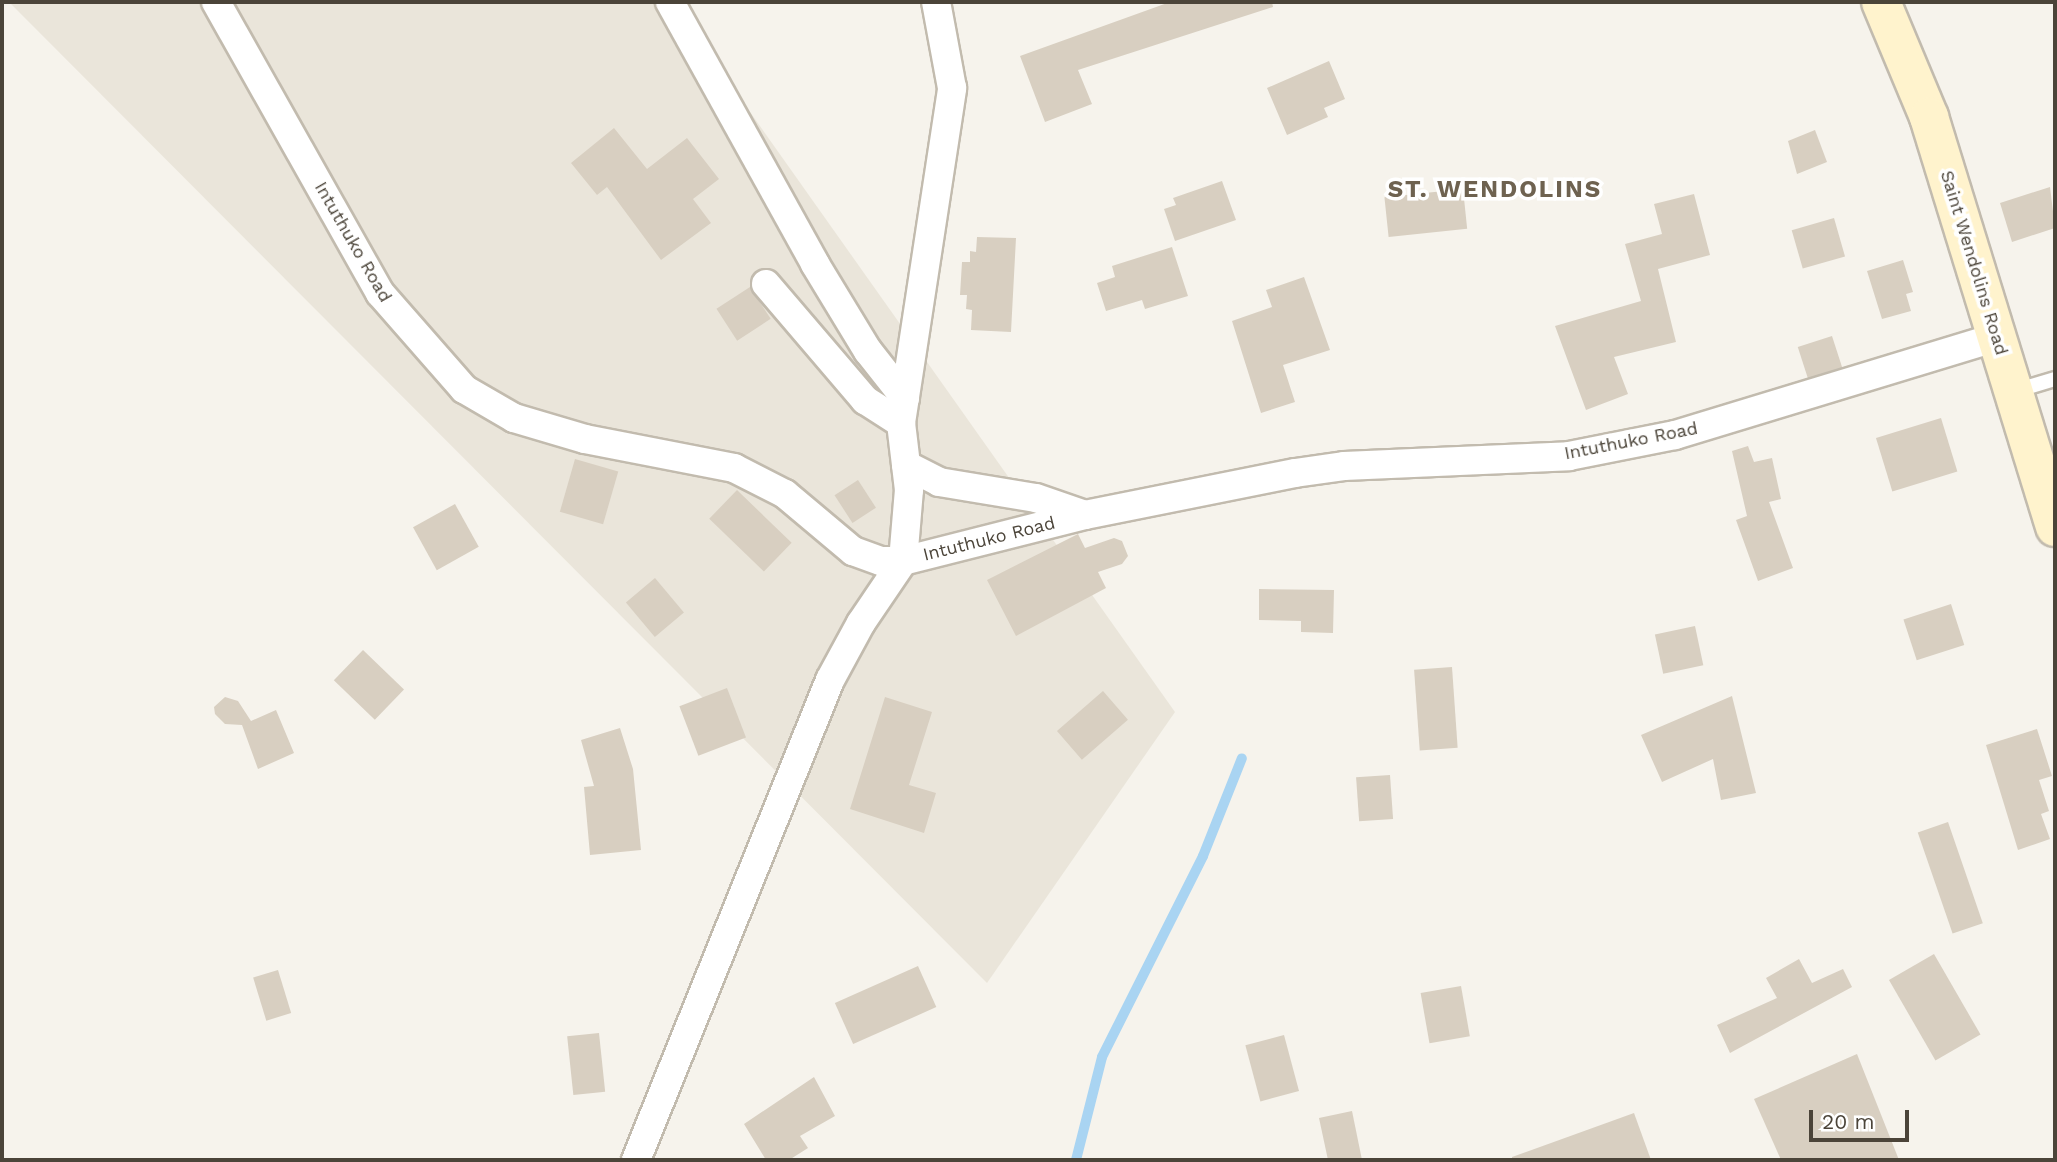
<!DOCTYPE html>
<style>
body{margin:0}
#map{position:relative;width:2057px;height:1162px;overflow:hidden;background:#f6f3ec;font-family:"Work Sans",sans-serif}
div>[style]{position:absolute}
.residential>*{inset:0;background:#eae5da}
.stream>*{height:10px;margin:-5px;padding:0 5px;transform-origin:5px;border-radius:5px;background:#a9d4f2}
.building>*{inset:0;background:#d8cfc1;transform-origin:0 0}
.roads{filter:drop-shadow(2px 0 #c2bbae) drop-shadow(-2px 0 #c2bbae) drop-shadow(0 2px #c2bbae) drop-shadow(0 -2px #c2bbae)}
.lane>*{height:14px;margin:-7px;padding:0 7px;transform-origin:7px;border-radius:7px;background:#fff}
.street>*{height:28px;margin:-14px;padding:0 14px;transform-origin:14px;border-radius:14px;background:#fff}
.secondary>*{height:38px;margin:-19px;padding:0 19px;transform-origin:19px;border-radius:19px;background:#fff3cd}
span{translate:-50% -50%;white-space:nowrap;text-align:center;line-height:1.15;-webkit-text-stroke:7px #fff;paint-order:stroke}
.street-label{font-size:18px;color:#4b4439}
.district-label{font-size:24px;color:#6e6250;font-weight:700;letter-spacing:2px}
.frame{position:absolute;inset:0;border:4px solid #4b4439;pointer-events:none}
.scale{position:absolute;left:1809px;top:1110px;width:100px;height:32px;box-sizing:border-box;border:4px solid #4b4439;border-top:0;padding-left:9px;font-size:21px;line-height:24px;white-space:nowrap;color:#4b4439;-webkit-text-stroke:5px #fff;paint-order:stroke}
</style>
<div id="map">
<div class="residential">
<div style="clip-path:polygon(9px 2px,672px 2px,1175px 712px,987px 983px)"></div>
</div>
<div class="stream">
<div style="left:1076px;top:1160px;width:106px;rotate:-75.8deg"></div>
<div style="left:1102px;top:1057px;width:225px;rotate:-63.3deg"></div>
<div style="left:1203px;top:856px;width:105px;rotate:-68.3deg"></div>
</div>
<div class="building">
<div style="clip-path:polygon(1170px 2px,1272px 2px,1273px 7px,1078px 70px,1092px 104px,1045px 122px,1020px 56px)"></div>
<div style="clip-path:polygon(1329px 61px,1345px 99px,1324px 108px,1328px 117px,1287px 135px,1267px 88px)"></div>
<div style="clip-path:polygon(614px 128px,647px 169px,687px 138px,719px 179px,693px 199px,711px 223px,661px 260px,607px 187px,597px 195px,571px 163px)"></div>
<div style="clip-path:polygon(1815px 130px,1827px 162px,1797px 174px,1788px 141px)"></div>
<div style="clip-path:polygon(1222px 181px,1236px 220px,1175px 241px,1164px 209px,1176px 205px,1173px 198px)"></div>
<div style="clip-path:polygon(2050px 187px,2055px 228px,2012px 242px,2000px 203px)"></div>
<div style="left:1463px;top:189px;width:40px;height:79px;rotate:84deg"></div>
<div style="clip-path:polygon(1694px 194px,1710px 255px,1658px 269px,1676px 342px,1614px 357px,1628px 394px,1586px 410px,1555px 326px,1641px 301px,1625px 244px,1662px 234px,1654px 204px)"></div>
<div style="left:1834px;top:218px;width:40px;height:44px;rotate:74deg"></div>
<div style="clip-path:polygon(977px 237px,1016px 238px,1011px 332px,971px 330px,972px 310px,966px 309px,967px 295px,960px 295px,962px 262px,970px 262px,970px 251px,976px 252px)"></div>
<div style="clip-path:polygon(1172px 247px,1188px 296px,1145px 309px,1142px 300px,1106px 311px,1097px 283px,1115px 277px,1112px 266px)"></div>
<div style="clip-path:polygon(1903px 260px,1913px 292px,1906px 294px,1911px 311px,1882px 319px,1867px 271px)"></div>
<div style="clip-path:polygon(1304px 277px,1330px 350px,1283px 365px,1295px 402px,1261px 413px,1232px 321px,1272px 307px,1266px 290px)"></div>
<div style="left:750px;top:287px;width:38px;height:40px;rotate:57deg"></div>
<div style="left:1832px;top:336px;width:33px;height:36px;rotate:72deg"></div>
<div style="left:1941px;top:418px;width:56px;height:68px;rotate:73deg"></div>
<div style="clip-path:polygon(1748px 446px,1754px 462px,1772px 458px,1781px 499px,1769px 502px,1793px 568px,1758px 581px,1736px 520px,1747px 516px,1732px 451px)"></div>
<div style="left:575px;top:459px;width:45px;height:55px;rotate:16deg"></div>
<div style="left:858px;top:480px;width:33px;height:28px;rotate:57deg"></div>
<div style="left:737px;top:490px;width:76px;height:40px;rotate:44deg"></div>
<div style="left:455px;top:504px;width:49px;height:48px;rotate:61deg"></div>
<div style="clip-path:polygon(1078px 534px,1085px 548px,1114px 538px,1122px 541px,1128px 556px,1122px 564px,1098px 572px,1106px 588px,1016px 636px,987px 580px)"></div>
<div style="left:655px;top:578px;width:45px;height:38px;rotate:50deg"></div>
<div style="clip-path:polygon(1259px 589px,1334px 590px,1333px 633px,1301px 632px,1301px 621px,1259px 620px)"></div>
<div style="left:1951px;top:604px;width:43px;height:50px;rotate:72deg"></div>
<div style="left:1695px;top:626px;width:40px;height:41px;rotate:78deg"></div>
<div style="left:363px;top:650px;width:57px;height:42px;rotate:44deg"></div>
<div style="left:1452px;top:667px;width:81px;height:38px;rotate:86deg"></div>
<div style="left:727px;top:688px;width:53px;height:51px;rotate:69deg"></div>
<div style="left:1103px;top:691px;width:38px;height:61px;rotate:49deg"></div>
<div style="clip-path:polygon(1732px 696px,1756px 793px,1721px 800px,1713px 759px,1662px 782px,1641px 735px)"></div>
<div style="clip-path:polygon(225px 697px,238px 701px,251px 721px,276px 710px,294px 753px,258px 769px,242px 725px,225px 724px,215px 714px,214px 707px)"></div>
<div style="clip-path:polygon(885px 697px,932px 712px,909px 785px,936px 793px,924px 833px,850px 809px)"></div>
<div style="clip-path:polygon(620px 728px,633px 769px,641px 850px,590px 855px,584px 787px,594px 786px,581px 740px)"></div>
<div style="clip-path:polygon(2037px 729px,2052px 776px,2039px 780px,2049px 811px,2041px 814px,2050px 839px,2018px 850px,1986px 745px)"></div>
<div style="left:1390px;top:775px;width:44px;height:34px;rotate:86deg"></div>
<div style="left:1948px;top:822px;width:107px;height:32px;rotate:71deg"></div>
<div style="left:1934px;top:954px;width:93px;height:52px;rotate:60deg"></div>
<div style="clip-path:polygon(1799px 959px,1812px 983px,1843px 969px,1852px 987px,1730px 1053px,1717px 1025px,1777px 998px,1766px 978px)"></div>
<div style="left:918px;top:966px;width:45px;height:91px;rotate:66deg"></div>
<div style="left:278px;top:970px;width:45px;height:26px;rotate:73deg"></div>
<div style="left:1461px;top:986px;width:51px;height:41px;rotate:80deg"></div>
<div style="left:599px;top:1033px;width:59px;height:32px;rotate:84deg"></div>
<div style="left:1284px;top:1035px;width:58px;height:40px;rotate:75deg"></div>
<div style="clip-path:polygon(1857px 1054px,1899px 1160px,1781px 1160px,1754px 1099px)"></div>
<div style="clip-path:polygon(814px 1077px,835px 1116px,800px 1136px,808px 1148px,789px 1160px,766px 1160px,744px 1124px)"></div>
<div style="clip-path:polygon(1352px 1111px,1362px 1160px,1328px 1160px,1319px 1118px)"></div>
<div style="clip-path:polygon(1634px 1113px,1651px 1160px,1512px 1160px,1512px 1157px)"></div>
</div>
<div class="roads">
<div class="lane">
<div style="left:2015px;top:391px;width:42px;rotate:-16.7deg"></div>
</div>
<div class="street">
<div style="left:216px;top:2px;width:334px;rotate:60.6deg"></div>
<div style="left:380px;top:293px;width:128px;rotate:48.8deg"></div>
<div style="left:464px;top:389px;width:58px;rotate:30.1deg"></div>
<div style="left:514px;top:418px;width:74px;rotate:16.5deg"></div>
<div style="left:585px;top:439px;width:152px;rotate:11deg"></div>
<div style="left:734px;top:468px;width:57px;rotate:27deg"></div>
<div style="left:785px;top:494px;width:89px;rotate:40deg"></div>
<div style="left:853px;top:551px;width:30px;rotate:20deg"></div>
<div style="left:881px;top:561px;width:22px"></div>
<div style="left:903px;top:561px;width:188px;rotate:-14.2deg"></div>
<div style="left:1085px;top:515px;width:214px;rotate:-11.3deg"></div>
<div style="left:1295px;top:473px;width:49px;rotate:-8.1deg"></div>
<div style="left:1344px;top:466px;width:225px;rotate:-2.5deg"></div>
<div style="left:1569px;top:456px;width:108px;rotate:-11.2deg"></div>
<div style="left:1675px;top:435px;width:337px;rotate:-16.9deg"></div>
<div style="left:670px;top:2px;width:299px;rotate:61deg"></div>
<div style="left:815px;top:264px;width:102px;rotate:58.7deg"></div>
<div style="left:868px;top:351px;width:60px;rotate:51.8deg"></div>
<div style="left:766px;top:284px;width:153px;rotate:49.5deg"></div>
<div style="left:865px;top:400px;width:43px;rotate:32.6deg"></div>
<div style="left:906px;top:465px;width:37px;rotate:27deg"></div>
<div style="left:939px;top:482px;width:98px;rotate:9.4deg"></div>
<div style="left:1036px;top:498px;width:52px;rotate:19.1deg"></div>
<div style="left:636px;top:1160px;width:518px;rotate:-67.99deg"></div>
<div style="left:830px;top:680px;width:65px;rotate:-61.5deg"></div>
<div style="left:861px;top:623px;width:75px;rotate:-55.9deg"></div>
<div style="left:903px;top:561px;width:71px;rotate:-85.2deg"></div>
<div style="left:909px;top:490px;width:67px;rotate:-96.8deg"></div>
<div style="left:901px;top:423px;width:339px;rotate:-81.3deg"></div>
<div style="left:952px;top:88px;width:87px;rotate:-100.5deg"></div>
</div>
<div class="secondary">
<div style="left:1881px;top:2px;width:125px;rotate:67.3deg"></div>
<div style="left:1929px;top:117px;width:429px;rotate:72.9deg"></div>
</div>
</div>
<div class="street-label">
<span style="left:353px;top:242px;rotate:60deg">Intuthuko Road</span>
<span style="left:1974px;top:263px;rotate:73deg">Saint Wendolins Road</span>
<span style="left:1631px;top:441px;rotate:-11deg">Intuthuko Road</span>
<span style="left:989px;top:539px;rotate:-14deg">Intuthuko Road</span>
</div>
<div class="district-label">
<span style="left:1495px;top:190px">ST. WENDOLINS</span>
</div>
<div class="frame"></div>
<div class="scale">20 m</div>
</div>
